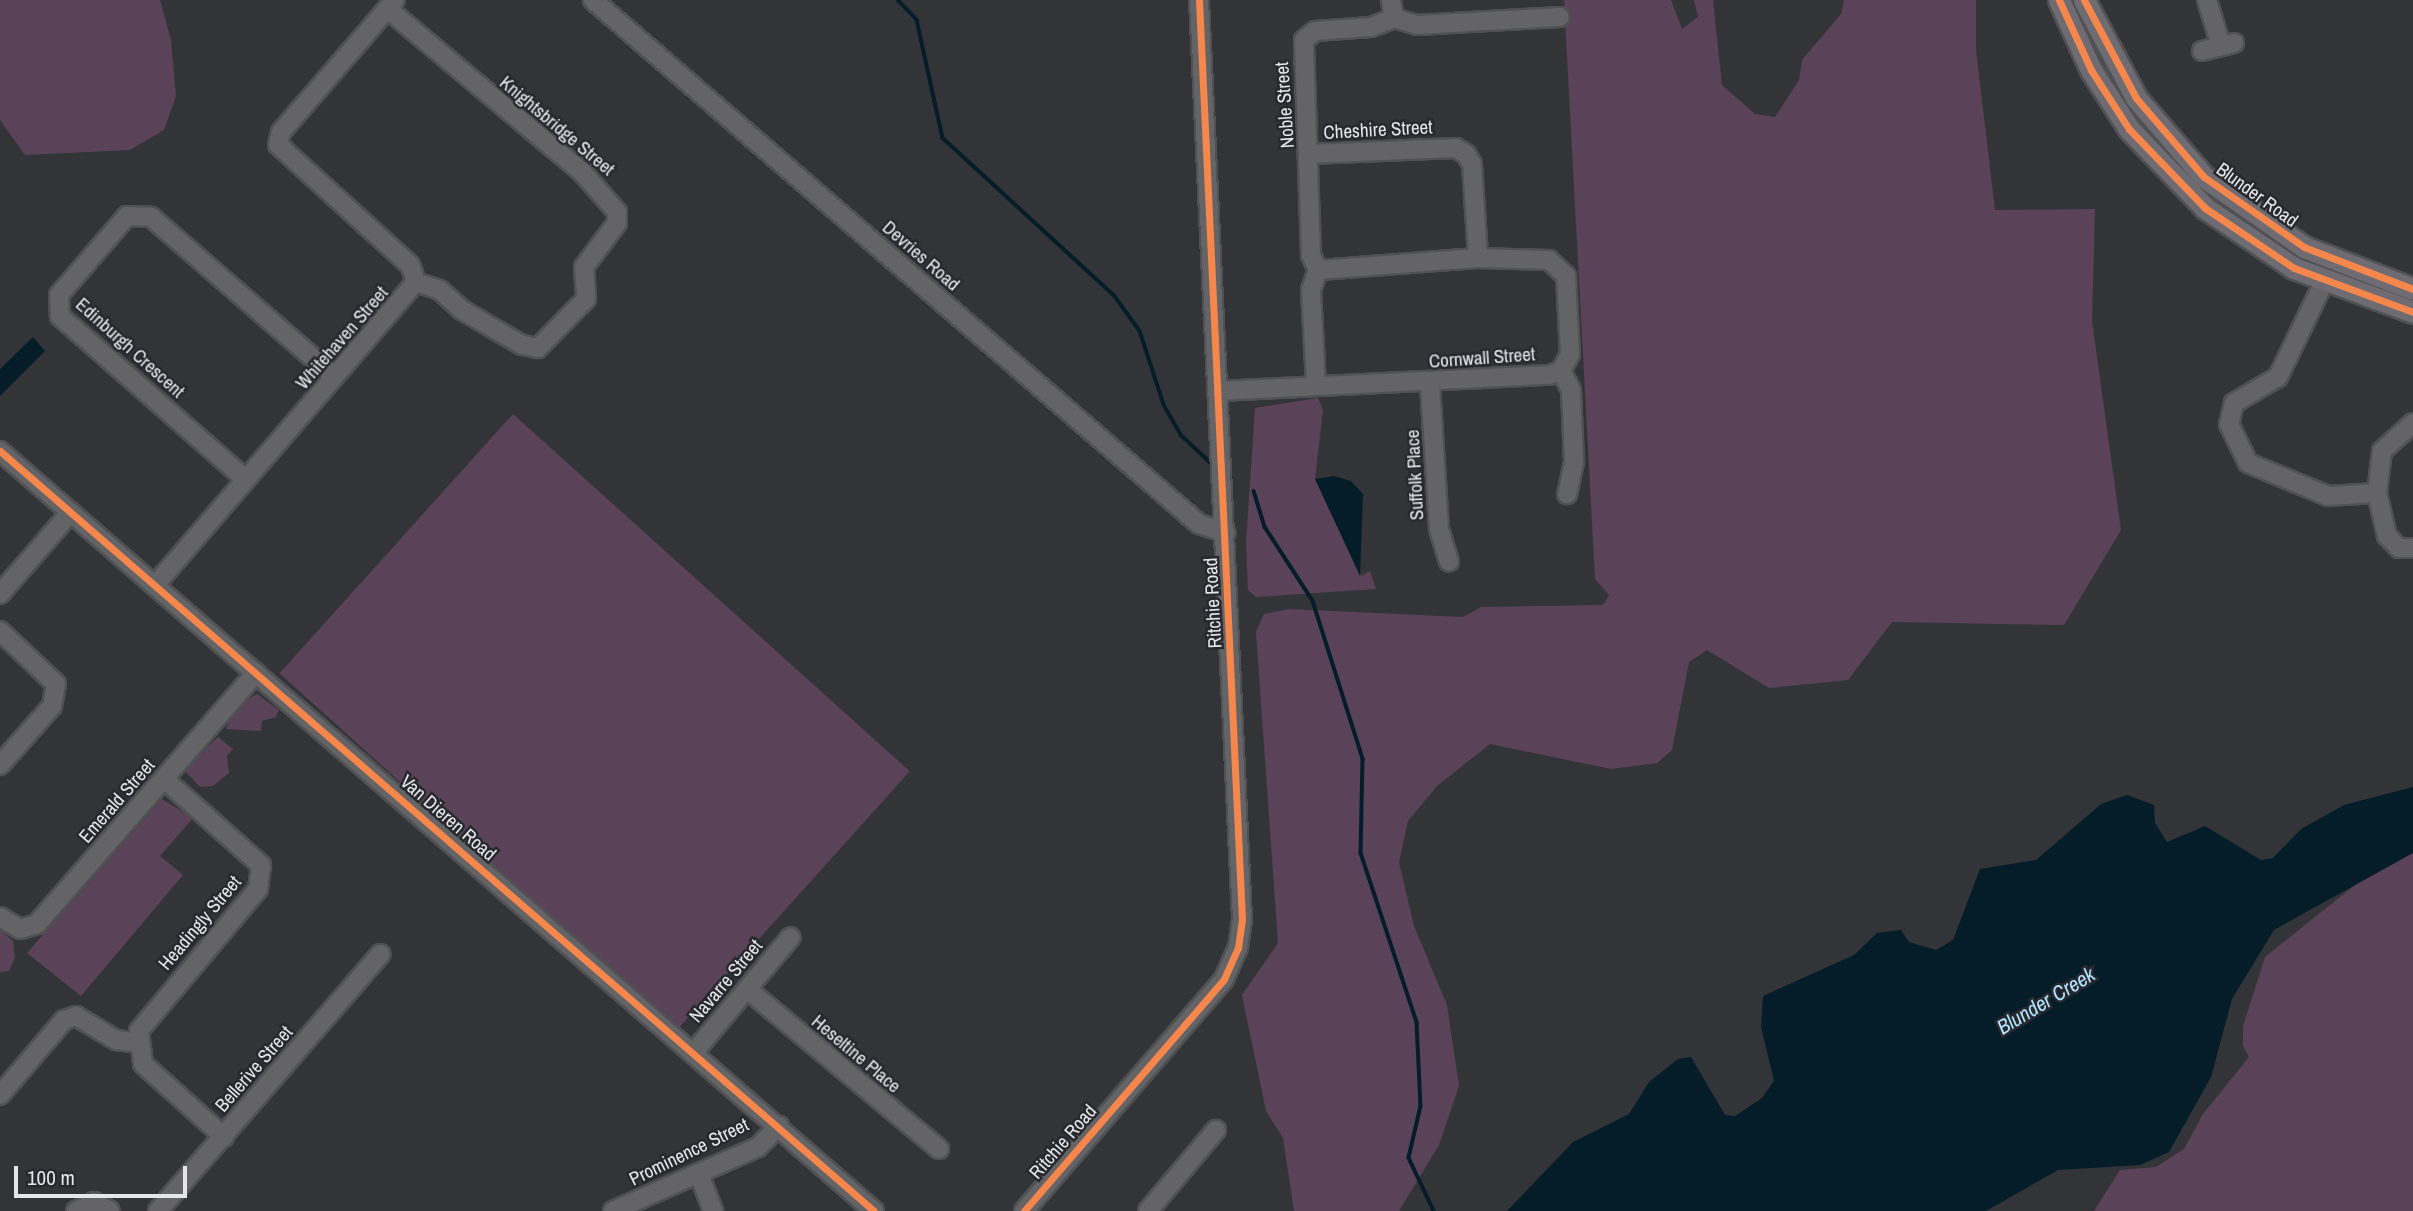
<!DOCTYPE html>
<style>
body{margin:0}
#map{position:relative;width:2413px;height:1211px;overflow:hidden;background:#333438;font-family:"Archivo Narrow",sans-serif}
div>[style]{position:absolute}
.green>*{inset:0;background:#5a4358;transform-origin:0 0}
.water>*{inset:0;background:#051c29}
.stream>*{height:3.5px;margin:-1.75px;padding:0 1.75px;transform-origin:1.75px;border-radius:1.75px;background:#051c29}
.roads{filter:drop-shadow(2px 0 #505154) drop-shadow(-2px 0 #505154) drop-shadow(0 2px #505154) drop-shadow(0 -2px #505154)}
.minor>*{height:18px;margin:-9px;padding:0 9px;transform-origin:9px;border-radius:9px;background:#646467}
.major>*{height:21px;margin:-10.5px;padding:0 10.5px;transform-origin:10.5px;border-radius:10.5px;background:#6e6b73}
.cycleway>*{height:7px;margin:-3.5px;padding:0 3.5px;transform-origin:3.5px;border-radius:3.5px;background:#f5874c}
span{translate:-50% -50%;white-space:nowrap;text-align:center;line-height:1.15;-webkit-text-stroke:5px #28292f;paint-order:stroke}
.street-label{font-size:19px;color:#e5e6ea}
.water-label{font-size:21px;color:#b1e3fd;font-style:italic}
.scale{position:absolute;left:14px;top:1166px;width:173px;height:32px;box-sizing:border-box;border:4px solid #e5e6ea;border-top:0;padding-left:9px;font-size:21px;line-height:24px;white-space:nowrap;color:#e5e6ea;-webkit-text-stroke:5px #28292f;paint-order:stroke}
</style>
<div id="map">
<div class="green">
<div style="clip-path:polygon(0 0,160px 0,171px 40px,176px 96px,164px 130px,130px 150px,25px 155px,0 120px)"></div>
<div style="clip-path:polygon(1564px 0,1671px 0,1682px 29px,1698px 17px,1694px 0,1713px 0,1722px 85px,1755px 114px,1775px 117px,1799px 80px,1802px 60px,1841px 14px,1844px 0,1976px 0,1976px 50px,1995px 210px,2095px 209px,2092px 321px,2121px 530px,2064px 625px,1892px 622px,1848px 680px,1769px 688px,1707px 650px,1689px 662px,1672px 750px,1657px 763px,1611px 769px,1490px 744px,1437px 786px,1408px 821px,1399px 862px,1414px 926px,1447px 1005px,1459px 1086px,1439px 1145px,1399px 1211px,1294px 1211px,1283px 1138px,1266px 1111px,1242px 995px,1278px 943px,1256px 632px,1264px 614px,1289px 609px,1463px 617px,1481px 607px,1603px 605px,1609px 595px,1595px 579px)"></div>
<div style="clip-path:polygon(1318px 398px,1323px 410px,1315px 479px,1361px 576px,1370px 571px,1376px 589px,1256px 597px,1248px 590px,1246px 543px,1255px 408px)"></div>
<div style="left:513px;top:414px;width:534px;height:349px;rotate:42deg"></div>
<div style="clip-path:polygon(257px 694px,279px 710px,276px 717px,262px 721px,261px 731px,226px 729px,235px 707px)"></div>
<div style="clip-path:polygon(218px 737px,233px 749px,227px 756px,229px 773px,213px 786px,200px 787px,184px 770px)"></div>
<div style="clip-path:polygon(162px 799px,193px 818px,160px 856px,183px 875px,81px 996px,27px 953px)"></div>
<div style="clip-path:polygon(2413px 845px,2413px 1211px,2094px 1211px,2120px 1170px,2156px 1167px,2184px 1149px,2203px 1114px,2249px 1057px,2243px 1046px,2243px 1026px,2265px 957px,2389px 858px)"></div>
<div style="clip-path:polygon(0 930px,13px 941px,15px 957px,9px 971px,0 972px)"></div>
</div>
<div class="water">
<div style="clip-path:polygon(33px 337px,45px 351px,0 396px,0 369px)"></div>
<div style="clip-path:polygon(1334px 476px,1351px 481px,1363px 494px,1360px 576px,1315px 479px)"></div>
<div style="clip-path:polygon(2413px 787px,2413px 853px,2274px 930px,2232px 999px,2211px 1077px,2169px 1152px,2140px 1165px,2058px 1170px,1986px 1211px,1507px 1211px,1573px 1142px,1629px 1114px,1649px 1082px,1678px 1059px,1691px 1057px,1725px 1115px,1735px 1116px,1762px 1098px,1774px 1081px,1761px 1027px,1763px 996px,1854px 955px,1877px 933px,1901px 930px,1909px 942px,1936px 950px,1953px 940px,1980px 869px,2036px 860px,2101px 804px,2127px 795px,2154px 805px,2155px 823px,2167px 842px,2205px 826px,2261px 860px,2273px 858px,2301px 829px,2344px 805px)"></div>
</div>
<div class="stream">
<div style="left:898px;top:0;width:28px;rotate:46deg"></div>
<div style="left:917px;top:20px;width:121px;rotate:77.6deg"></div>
<div style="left:943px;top:138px;width:232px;rotate:42.6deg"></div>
<div style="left:1114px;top:295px;width:44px;rotate:54.2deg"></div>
<div style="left:1140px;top:331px;width:78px;rotate:72deg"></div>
<div style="left:1164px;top:405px;width:34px;rotate:60deg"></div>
<div style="left:1181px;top:435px;width:40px;rotate:43deg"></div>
<div style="left:1254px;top:491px;width:38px;rotate:73deg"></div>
<div style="left:1265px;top:527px;width:88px;rotate:57deg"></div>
<div style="left:1313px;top:601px;width:166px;rotate:72.4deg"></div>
<div style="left:1363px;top:759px;width:94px;rotate:91.2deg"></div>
<div style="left:1361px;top:853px;width:178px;rotate:71.7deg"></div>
<div style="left:1417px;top:1022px;width:84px;rotate:87.3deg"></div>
<div style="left:1421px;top:1106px;width:53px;rotate:103deg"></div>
<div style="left:1409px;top:1158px;width:59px;rotate:64.7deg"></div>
</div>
<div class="roads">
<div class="minor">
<div style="left:593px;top:0;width:801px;rotate:40.85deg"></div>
<div style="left:1199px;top:524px;width:28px;rotate:18deg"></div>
<div style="left:1391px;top:0;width:18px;rotate:81deg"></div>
<div style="left:2207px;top:0;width:48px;rotate:73.1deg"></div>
<div style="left:390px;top:11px;width:251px;rotate:40deg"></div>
<div style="left:582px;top:172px;width:53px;rotate:48.8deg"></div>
<div style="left:617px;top:212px;width:11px;rotate:90deg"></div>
<div style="left:617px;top:223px;width:55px;rotate:126.9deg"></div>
<div style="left:584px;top:267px;width:32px;rotate:86deg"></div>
<div style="left:586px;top:299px;width:69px;rotate:134.4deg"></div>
<div style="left:538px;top:348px;width:16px;rotate:-169deg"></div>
<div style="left:522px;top:345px;width:69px;rotate:-149.7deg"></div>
<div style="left:462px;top:310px;width:30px;rotate:-138deg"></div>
<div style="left:440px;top:290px;width:25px;rotate:-162deg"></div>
<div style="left:2202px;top:51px;width:33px;rotate:-14deg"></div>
<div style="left:1310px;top:154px;width:146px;rotate:-2.4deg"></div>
<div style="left:1456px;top:148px;width:12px;rotate:31deg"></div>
<div style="left:1466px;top:154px;width:12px;rotate:59deg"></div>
<div style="left:1472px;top:164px;width:94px;rotate:86.3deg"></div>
<div style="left:2324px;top:282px;width:106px;rotate:115.8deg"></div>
<div style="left:2278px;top:377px;width:51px;rotate:149.4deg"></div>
<div style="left:2234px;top:403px;width:22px;rotate:103deg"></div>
<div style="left:2229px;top:424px;width:43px;rotate:64deg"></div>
<div style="left:2248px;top:463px;width:87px;rotate:22.4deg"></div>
<div style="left:2328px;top:496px;width:49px;rotate:-3.5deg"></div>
<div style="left:1561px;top:371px;width:21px;rotate:62deg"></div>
<div style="left:1571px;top:390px;width:72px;rotate:87.6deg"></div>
<div style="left:1574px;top:462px;width:33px;rotate:102deg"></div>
<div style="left:1316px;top:385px;width:95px;rotate:-93deg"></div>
<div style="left:1311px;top:290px;width:21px;rotate:-71deg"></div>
<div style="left:1318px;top:270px;width:17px;rotate:-115deg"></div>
<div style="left:1311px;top:255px;width:215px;rotate:-91.9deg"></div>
<div style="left:1304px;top:40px;width:14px;rotate:-39deg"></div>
<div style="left:1315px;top:31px;width:56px;rotate:-4.1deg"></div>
<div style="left:1371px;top:27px;width:25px;rotate:-21deg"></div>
<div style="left:1394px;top:18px;width:24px;rotate:17deg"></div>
<div style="left:1417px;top:25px;width:143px;rotate:-3.2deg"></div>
<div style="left:1430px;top:385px;width:144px;rotate:86.4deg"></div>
<div style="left:1439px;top:529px;width:34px;rotate:73deg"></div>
<div style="left:1219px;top:391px;width:330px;rotate:-2.8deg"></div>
<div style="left:1549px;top:375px;width:13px;rotate:-18deg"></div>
<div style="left:1561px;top:371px;width:19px;rotate:-62deg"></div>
<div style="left:1570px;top:354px;width:78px;rotate:-92.9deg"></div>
<div style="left:1566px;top:276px;width:23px;rotate:-137deg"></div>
<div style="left:1549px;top:260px;width:71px;rotate:-178.4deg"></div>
<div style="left:1478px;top:258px;width:160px;rotate:175.7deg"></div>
<div style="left:2413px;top:423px;width:42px;rotate:137.9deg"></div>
<div style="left:2382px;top:451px;width:42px;rotate:96.8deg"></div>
<div style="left:2377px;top:493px;width:44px;rotate:76.9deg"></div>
<div style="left:2387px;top:536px;width:17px;rotate:45deg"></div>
<div style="left:2399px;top:548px;width:14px"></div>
<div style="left:0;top:451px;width:1158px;rotate:41.01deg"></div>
<div style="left:243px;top:477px;width:244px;rotate:-138.7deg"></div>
<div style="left:60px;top:316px;width:21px;rotate:-93deg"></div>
<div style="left:59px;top:295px;width:104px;rotate:-49.3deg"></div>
<div style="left:127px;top:216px;width:24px;rotate:2deg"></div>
<div style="left:151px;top:217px;width:241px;rotate:41deg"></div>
<div style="left:156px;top:584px;width:399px;rotate:-49.3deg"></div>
<div style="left:416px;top:282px;width:18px;rotate:-109deg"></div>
<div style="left:410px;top:265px;width:178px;rotate:-137.7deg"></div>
<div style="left:278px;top:145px;width:13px;rotate:-77deg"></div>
<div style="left:281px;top:132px;width:174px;rotate:-49.2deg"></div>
<div style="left:0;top:594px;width:108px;rotate:-49.1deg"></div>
<div style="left:0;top:631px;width:77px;rotate:43.4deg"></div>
<div style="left:56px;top:684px;width:22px;rotate:100deg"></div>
<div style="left:52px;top:706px;width:79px;rotate:131.4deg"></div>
<div style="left:164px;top:779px;width:130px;rotate:41.6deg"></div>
<div style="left:261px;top:865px;width:24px;rotate:97deg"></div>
<div style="left:258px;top:889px;width:185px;rotate:130deg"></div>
<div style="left:139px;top:1031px;width:33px;rotate:83deg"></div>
<div style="left:143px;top:1064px;width:109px;rotate:42deg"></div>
<div style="left:0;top:917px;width:23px;rotate:31deg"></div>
<div style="left:20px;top:929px;width:18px;rotate:-16deg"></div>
<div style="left:37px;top:924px;width:333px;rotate:-48.9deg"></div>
<div style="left:747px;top:989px;width:250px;rotate:39.8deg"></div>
<div style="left:694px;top:1052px;width:150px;rotate:-49.9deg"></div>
<div style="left:0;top:1095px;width:99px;rotate:-49.5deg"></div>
<div style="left:64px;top:1020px;width:13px;rotate:-18deg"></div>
<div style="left:76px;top:1016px;width:47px;rotate:31deg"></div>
<div style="left:116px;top:1040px;width:23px;rotate:7deg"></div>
<div style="left:699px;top:1174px;width:40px;rotate:69deg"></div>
<div style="left:76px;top:1211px;width:20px;rotate:-27deg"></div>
<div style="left:94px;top:1202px;width:18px;rotate:29deg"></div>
<div style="left:158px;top:1211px;width:340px;rotate:-49.1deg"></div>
<div style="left:613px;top:1211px;width:158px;rotate:-23.8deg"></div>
<div style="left:758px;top:1147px;width:30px;rotate:-45deg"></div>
<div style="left:1024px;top:1211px;width:306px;rotate:-49.2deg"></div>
<div style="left:1224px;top:979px;width:34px;rotate:-66deg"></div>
<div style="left:1238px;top:948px;width:29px;rotate:-82deg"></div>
<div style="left:1242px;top:919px;width:920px;rotate:-92.68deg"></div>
<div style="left:1148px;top:1211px;width:106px;rotate:-50deg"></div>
</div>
<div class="major">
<div style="left:2059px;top:0;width:77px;rotate:65.4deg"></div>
<div style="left:2091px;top:70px;width:70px;rotate:57.2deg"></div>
<div style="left:2129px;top:129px;width:110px;rotate:46.1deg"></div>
<div style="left:2205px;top:208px;width:107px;rotate:34deg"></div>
<div style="left:2294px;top:268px;width:127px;rotate:20.3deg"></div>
<div style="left:2084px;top:0;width:111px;rotate:62deg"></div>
<div style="left:2136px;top:98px;width:104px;rotate:49.3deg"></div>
<div style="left:2204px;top:177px;width:122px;rotate:35deg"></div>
<div style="left:2304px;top:247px;width:117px;rotate:21.1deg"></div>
</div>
</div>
<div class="cycleway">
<div style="left:2059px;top:0;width:77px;rotate:65.4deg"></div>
<div style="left:2091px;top:70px;width:70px;rotate:57.2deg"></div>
<div style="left:2129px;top:129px;width:110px;rotate:46.1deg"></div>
<div style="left:2205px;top:208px;width:107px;rotate:34deg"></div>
<div style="left:2294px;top:268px;width:127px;rotate:20.3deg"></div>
<div style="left:2084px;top:0;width:111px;rotate:62deg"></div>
<div style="left:2136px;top:98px;width:104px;rotate:49.3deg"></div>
<div style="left:2204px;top:177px;width:122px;rotate:35deg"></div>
<div style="left:2304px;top:247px;width:117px;rotate:21.1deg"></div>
<div style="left:0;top:451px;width:1158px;rotate:41.01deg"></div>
<div style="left:1024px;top:1211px;width:306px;rotate:-49.2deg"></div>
<div style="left:1224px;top:979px;width:34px;rotate:-66deg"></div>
<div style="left:1238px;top:948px;width:29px;rotate:-82deg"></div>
<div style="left:1242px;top:919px;width:920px;rotate:-92.68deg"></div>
</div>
<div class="street-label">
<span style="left:1285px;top:105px;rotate:-94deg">Noble Street</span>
<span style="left:557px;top:126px;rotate:40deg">Knightsbridge Street</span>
<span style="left:1378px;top:130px;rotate:-3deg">Cheshire Street</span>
<span style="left:2257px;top:195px;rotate:36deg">Blunder Road</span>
<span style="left:921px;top:256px;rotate:41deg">Devries Road</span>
<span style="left:342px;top:338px;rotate:-49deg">Whitehaven Street</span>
<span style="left:130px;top:348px;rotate:42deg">Edinburgh Crescent</span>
<span style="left:1482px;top:358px;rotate:-4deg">Cornwall Street</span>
<span style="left:1415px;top:475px;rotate:-93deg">Suffolk Place</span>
<span style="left:1213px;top:603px;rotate:-93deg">Ritchie Road</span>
<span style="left:117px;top:801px;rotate:-49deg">Emerald Street</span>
<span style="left:448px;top:818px;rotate:41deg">Van Dieren Road</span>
<span style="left:200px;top:923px;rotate:-50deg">Headingly Street</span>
<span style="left:726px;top:981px;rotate:-50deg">Navarre Street</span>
<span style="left:856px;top:1054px;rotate:40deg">Heseltine Place</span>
<span style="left:254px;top:1069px;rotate:-49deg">Bellerive Street</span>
<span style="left:1063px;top:1142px;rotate:-49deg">Ritchie Road</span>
<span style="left:689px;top:1152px;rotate:-26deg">Prominence Street</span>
</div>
<div class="water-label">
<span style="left:2046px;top:1001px;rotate:-31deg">Blunder Creek</span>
</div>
<div class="scale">100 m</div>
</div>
